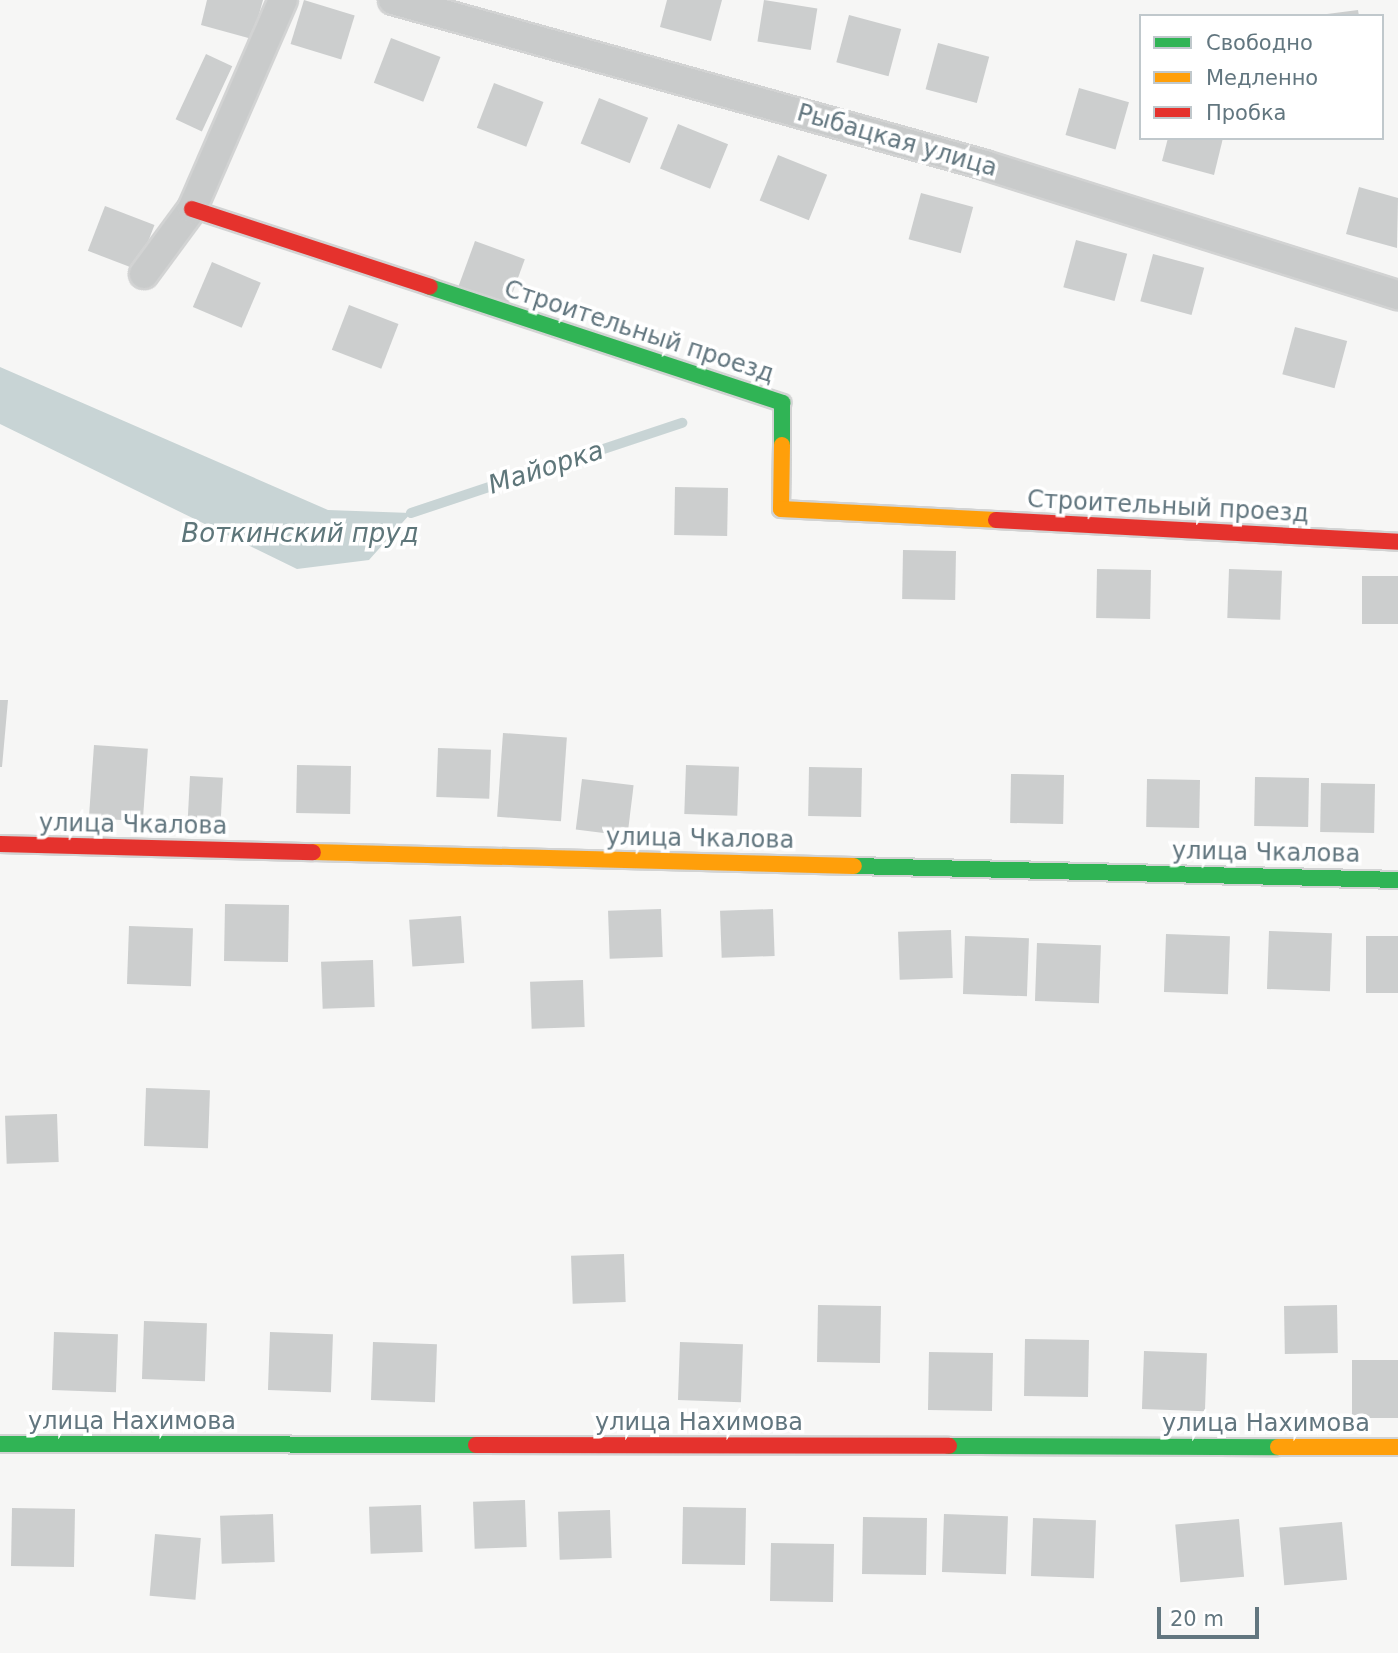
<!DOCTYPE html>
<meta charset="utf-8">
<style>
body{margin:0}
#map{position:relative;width:1398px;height:1653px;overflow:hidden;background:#f6f6f5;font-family:"DejaVu Sans",sans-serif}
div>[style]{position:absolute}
.water>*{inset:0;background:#c8d4d5}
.stream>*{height:10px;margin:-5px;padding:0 5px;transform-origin:5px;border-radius:5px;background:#c8d4d5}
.building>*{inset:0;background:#cccece;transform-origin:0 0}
.roads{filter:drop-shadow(2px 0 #d2d3d3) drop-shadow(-2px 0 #d2d3d3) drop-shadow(0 2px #d2d3d3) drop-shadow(0 -2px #d2d3d3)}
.street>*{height:28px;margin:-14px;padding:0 14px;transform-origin:14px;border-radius:14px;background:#c9cbcb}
.fast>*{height:16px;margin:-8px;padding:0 8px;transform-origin:8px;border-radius:8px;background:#30b455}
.slow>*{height:16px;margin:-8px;padding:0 8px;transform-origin:8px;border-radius:8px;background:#ff9f0a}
.jam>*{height:16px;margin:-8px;padding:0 8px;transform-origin:8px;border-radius:8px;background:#e5322d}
span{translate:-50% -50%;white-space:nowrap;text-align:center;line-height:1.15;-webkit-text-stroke:7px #fff;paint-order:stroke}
.street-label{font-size:24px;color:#62767f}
.water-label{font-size:26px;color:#5e767a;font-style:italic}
.legend{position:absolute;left:1139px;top:14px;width:245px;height:126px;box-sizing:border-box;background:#fff;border:2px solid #c0c8cc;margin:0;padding:9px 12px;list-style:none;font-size:21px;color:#62767f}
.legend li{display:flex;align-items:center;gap:14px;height:35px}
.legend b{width:35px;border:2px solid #c0c8cc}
.scale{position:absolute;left:1157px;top:1607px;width:102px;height:32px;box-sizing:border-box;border:4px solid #62767f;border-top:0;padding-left:9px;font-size:21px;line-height:24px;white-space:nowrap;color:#62767f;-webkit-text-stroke:5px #fff;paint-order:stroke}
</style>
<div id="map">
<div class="water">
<div style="clip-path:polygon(0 367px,328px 510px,411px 513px,369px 560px,297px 569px,0 424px)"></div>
</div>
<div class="stream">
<div style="left:411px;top:513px;width:286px;rotate:-18.4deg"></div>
</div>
<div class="building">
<div style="clip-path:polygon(207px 0,263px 0,252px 39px,201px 25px)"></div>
<div style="left:304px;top:0;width:53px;height:46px;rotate:17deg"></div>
<div style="clip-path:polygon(667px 0,722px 0,711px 41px,660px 27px)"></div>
<div style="left:764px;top:0;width:54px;height:42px;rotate:9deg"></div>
<div style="clip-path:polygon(1358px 10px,1359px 16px,1327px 16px,1327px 14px)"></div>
<div style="left:849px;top:15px;width:54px;height:49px;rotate:15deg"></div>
<div style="left:391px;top:38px;width:53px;height:48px;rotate:21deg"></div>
<div style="left:938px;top:43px;width:53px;height:48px;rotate:15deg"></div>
<div style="left:206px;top:54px;width:29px;height:72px;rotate:25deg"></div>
<div style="left:494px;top:83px;width:53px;height:48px;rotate:21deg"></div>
<div style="left:1079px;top:88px;width:52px;height:49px;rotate:16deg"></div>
<div style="left:599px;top:98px;width:53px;height:49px;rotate:22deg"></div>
<div style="left:678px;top:124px;width:54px;height:48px;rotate:22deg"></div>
<div style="clip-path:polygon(1168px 138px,1223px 138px,1214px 175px,1162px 161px)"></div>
<div style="left:778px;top:155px;width:53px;height:49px;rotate:22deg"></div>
<div style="clip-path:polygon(1359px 187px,1398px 198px,1397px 248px,1346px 234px)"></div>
<div style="left:921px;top:193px;width:54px;height:48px;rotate:15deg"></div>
<div style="left:105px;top:206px;width:53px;height:48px;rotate:21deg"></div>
<div style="left:1076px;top:240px;width:53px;height:49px;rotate:15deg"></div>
<div style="left:475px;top:241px;width:53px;height:48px;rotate:20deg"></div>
<div style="left:1153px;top:254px;width:53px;height:49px;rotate:15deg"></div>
<div style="left:212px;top:262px;width:53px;height:49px;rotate:23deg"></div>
<div style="left:349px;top:305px;width:53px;height:48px;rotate:21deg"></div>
<div style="left:1295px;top:327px;width:54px;height:49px;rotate:15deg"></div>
<div style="left:675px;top:487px;width:53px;height:48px;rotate:1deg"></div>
<div style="left:903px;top:550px;width:53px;height:49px;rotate:1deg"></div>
<div style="left:1097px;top:569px;width:54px;height:49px;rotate:1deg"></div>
<div style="left:1229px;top:569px;width:53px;height:49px;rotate:2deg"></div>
<div style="left:1362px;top:576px;width:36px;height:48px"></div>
<div style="clip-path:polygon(0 700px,8px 700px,2px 767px,0 767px)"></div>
<div style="left:503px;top:733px;width:64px;height:84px;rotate:4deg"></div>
<div style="left:94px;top:745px;width:54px;height:73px;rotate:4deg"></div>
<div style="left:438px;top:748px;width:53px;height:49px;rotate:2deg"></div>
<div style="left:297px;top:765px;width:54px;height:48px;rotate:1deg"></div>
<div style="left:686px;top:765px;width:53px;height:49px;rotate:2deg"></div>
<div style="left:809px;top:767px;width:53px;height:49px;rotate:1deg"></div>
<div style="left:1011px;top:774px;width:53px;height:49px;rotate:1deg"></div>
<div style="left:190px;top:776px;width:33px;height:42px;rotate:3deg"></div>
<div style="left:1255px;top:777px;width:54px;height:49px;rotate:1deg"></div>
<div style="left:582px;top:779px;width:52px;height:51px;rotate:7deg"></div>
<div style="left:1147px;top:779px;width:53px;height:48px;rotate:1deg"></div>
<div style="left:1321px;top:783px;width:54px;height:49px;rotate:1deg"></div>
<div style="left:225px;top:904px;width:64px;height:57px;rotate:1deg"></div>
<div style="left:661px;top:909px;width:48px;height:53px;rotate:88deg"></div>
<div style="left:773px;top:909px;width:47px;height:53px;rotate:88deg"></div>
<div style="left:461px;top:916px;width:47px;height:52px;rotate:86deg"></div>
<div style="left:129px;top:926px;width:64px;height:58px;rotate:2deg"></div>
<div style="left:951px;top:930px;width:48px;height:53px;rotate:88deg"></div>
<div style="left:1269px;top:931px;width:63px;height:58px;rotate:2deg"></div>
<div style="left:1166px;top:934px;width:64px;height:58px;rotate:2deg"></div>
<div style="left:965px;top:936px;width:64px;height:58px;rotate:2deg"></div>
<div style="left:1366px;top:936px;width:32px;height:57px"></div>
<div style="left:1037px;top:943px;width:64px;height:58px;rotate:2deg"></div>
<div style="left:373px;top:960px;width:47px;height:52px;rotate:88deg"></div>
<div style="left:583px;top:980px;width:47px;height:53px;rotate:88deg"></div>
<div style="left:146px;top:1088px;width:64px;height:58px;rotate:2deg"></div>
<div style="left:57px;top:1114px;width:48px;height:52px;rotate:88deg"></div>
<div style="left:624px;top:1254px;width:48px;height:53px;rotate:88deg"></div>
<div style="left:818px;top:1305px;width:63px;height:57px;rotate:1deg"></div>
<div style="left:1337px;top:1305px;width:48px;height:53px;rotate:89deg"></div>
<div style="left:144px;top:1321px;width:63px;height:58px;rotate:2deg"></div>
<div style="left:54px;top:1332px;width:64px;height:58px;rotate:2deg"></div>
<div style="left:270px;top:1332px;width:63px;height:58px;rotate:2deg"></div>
<div style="left:1025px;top:1339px;width:64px;height:57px;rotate:1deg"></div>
<div style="left:373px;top:1342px;width:64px;height:58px;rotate:2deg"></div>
<div style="left:680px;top:1342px;width:63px;height:58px;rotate:2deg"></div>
<div style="left:1144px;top:1351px;width:63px;height:58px;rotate:2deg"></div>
<div style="left:929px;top:1352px;width:64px;height:58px;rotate:1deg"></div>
<div style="left:1398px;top:1360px;width:58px;height:46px;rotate:90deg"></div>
<div style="left:525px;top:1500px;width:47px;height:52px;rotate:88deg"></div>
<div style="left:421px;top:1505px;width:47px;height:52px;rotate:88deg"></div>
<div style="left:683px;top:1507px;width:63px;height:57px;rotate:1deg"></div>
<div style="left:12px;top:1508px;width:63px;height:58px;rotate:1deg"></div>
<div style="left:610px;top:1510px;width:48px;height:52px;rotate:88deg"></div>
<div style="left:273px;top:1514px;width:48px;height:53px;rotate:88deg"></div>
<div style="left:944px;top:1514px;width:64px;height:58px;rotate:2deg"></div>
<div style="left:863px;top:1517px;width:64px;height:57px;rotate:1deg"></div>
<div style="left:1033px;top:1518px;width:63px;height:58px;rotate:2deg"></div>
<div style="left:1239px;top:1519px;width:58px;height:64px;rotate:85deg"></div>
<div style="left:1342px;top:1522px;width:58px;height:63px;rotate:85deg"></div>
<div style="left:155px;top:1534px;width:46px;height:62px;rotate:5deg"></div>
<div style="left:771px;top:1543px;width:63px;height:58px;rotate:1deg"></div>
</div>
<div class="roads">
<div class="street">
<div style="left:393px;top:0;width:615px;rotate:15.57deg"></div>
<div style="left:985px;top:165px;width:433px;rotate:17.5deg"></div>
<div style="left:144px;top:274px;width:81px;rotate:-53.6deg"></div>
<div style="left:192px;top:209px;width:228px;rotate:-66.5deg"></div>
</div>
<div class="fast">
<div style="left:430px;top:287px;width:371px;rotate:18.2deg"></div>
<div style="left:782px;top:403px;width:42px;rotate:90deg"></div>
<div style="left:854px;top:866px;width:544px;rotate:1.47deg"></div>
<div style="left:0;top:1444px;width:476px;rotate:0.1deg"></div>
<div style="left:949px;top:1446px;width:329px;rotate:0.2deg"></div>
</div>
<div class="slow">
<div style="left:782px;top:445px;width:64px;rotate:90.9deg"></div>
<div style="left:781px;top:509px;width:215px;rotate:2.9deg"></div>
<div style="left:313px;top:852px;width:541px;rotate:1.48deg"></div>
<div style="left:1278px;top:1447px;width:120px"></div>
</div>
<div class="jam">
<div style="left:192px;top:209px;width:250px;rotate:18.1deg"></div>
<div style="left:996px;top:520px;width:403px;rotate:3.1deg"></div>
<div style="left:0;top:844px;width:313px;rotate:1.5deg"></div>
<div style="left:476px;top:1445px;width:473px;rotate:0.1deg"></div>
</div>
</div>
<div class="street-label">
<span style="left:897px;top:141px;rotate:16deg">Рыбацкая улица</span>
<span style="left:639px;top:332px;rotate:18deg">Строительный проезд</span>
<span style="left:1168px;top:507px;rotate:3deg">Строительный проезд</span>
<span style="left:133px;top:825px;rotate:1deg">улица Чкалова</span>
<span style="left:700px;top:839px;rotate:1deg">улица Чкалова</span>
<span style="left:1266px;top:853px;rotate:1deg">улица Чкалова</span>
<span style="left:132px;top:1422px">улица Нахимова</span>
<span style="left:699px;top:1423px">улица Нахимова</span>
<span style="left:1266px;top:1424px">улица Нахимова</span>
</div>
<div class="water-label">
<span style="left:546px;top:468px;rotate:-18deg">Майорка</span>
<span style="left:300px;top:534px">Воткинский пруд</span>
</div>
<ul class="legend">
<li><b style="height:9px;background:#30b455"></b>Свободно</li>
<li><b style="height:9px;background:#ff9f0a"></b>Медленно</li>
<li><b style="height:9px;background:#e5322d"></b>Пробка</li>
</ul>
<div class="scale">20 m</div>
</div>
